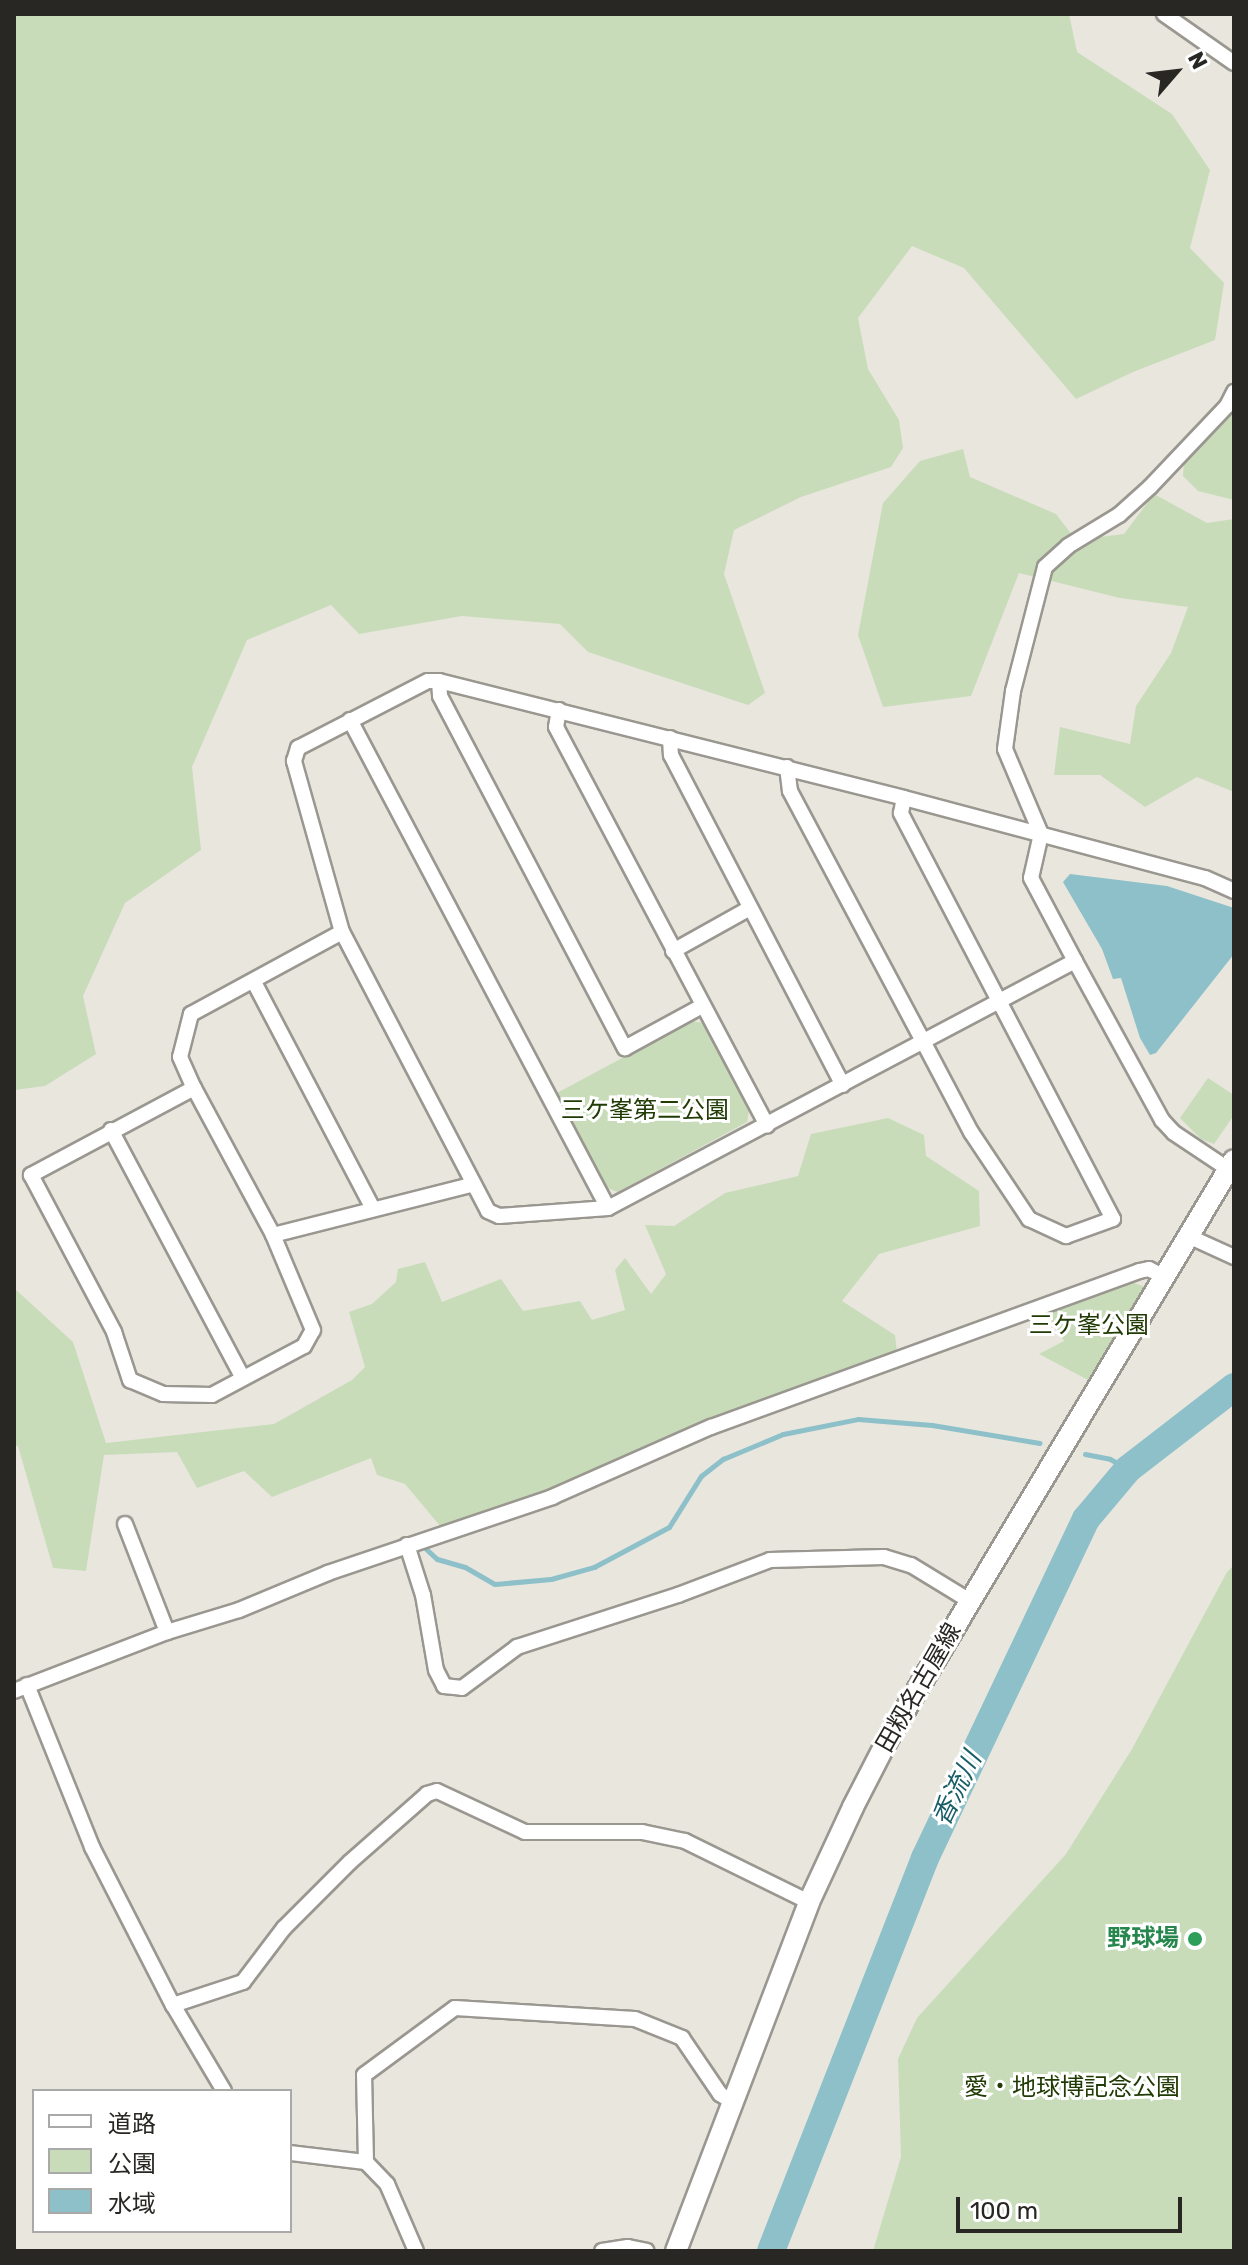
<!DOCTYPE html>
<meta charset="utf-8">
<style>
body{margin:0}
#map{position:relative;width:1248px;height:2265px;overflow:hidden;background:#e9e6de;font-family:Rubik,"Noto Sans JP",sans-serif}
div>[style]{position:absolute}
.green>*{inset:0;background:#c8dcba}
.water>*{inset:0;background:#8dc0c9}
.stream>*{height:5px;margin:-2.5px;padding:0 2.5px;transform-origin:2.5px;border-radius:2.5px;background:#8dc0c9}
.river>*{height:28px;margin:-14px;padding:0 14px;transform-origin:14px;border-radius:14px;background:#8dc0c9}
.roads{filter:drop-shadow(2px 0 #9a9790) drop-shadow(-2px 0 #9a9790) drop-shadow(0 2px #9a9790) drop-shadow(0 -2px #9a9790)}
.minor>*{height:14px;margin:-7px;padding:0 7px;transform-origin:7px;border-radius:7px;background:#fff}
.secondary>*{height:20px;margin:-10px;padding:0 10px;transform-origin:10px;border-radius:10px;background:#fff}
.dots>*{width:22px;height:22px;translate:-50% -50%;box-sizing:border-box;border:4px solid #fff;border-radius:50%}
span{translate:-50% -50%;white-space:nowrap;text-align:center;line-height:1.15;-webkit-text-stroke:6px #fff;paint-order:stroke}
.park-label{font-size:24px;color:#213b04}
.street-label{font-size:24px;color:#292724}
.leisure-label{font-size:24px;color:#27864d;font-weight:700}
.right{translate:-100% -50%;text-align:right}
.water-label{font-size:26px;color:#175d67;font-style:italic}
.frame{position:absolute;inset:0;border:16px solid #292724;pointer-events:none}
.legend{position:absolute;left:32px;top:2089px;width:260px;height:144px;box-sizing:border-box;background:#fff;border:2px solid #a9a9a7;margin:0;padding:10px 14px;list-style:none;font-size:24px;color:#292724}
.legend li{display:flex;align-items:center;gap:16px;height:40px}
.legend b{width:40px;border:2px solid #a9a9a7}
.north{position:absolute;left:1136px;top:32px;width:80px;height:80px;-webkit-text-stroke:6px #fff;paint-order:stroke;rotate:62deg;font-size:22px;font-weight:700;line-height:32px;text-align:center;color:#292724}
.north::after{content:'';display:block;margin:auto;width:28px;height:36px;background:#292724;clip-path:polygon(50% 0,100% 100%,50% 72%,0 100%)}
.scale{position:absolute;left:956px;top:2197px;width:226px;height:36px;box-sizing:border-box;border:4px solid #292724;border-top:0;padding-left:10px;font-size:24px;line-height:28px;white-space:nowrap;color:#292724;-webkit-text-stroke:6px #fff;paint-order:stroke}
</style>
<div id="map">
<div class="green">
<div style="clip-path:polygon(14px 14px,1069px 14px,1077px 52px,1172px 114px,1210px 170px,1190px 248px,1224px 283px,1215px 340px,1133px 372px,1076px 399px,964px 268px,912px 246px,858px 318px,868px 369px,899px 420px,903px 448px,891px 467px,801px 497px,734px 530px,724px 574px,765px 693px,748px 705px,588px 652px,560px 624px,462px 616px,359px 634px,331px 605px,247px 640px,192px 767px,201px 850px,125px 903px,83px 996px,96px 1054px,45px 1086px,14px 1090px)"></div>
<div style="clip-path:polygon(1234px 413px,1234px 500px,1198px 491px,1183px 476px,1184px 460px)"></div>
<div style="clip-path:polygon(963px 449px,970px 477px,1056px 514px,1076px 540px,1124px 534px,1154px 494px,1207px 523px,1234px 519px,1234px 792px,1197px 777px,1145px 807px,1100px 775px,1054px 775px,1060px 727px,1130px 744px,1136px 706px,1171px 653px,1188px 607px,1120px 598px,1019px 573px,971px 696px,883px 707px,858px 635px,883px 503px,920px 461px)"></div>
<div style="clip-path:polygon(691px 1021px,703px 1023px,749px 1111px,747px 1122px,618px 1192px,607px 1188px,557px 1093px)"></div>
<div style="clip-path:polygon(1208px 1078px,1234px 1095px,1234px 1115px,1214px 1144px,1201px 1139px,1180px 1118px)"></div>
<div style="clip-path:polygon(888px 1118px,924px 1135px,926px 1156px,979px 1191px,980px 1226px,879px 1254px,842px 1301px,895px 1335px,897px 1353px,551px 1490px,441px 1527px,405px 1484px,377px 1475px,371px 1458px,272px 1497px,244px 1471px,197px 1488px,177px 1452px,104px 1455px,86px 1571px,53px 1568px,18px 1446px,14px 1446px,14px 1288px,73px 1342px,106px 1443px,274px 1424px,352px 1380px,365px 1367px,349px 1312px,372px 1304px,396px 1282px,398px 1269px,425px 1262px,442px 1302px,501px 1279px,523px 1311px,580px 1301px,592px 1320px,625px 1310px,615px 1270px,625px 1258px,651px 1294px,666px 1274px,645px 1225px,674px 1226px,725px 1193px,798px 1176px,811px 1134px)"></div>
<div style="clip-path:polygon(1131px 1282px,1146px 1287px,1090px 1381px,1039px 1354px,1064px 1341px,1047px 1312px)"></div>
<div style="clip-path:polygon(1234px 1565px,1234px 2251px,873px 2251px,901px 2157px,898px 2059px,917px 2018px,1066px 1854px,1132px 1749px,1227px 1572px)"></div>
</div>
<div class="water">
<div style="clip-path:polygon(1070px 874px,1167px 886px,1234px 908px,1234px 954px,1156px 1053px,1150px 1055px,1140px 1038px,1121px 978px,1113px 979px,1102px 949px,1063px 882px)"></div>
</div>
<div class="stream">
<div style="left:1085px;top:1454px;width:25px;rotate:11deg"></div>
<div style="left:1110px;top:1459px;width:21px;rotate:29deg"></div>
<div style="left:425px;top:1548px;width:16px;rotate:43deg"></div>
<div style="left:437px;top:1559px;width:29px;rotate:16deg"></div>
<div style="left:465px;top:1567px;width:34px;rotate:30deg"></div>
<div style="left:495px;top:1584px;width:56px;rotate:-5.1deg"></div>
<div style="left:551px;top:1579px;width:45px;rotate:-15.6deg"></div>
<div style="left:594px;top:1567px;width:85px;rotate:-28.1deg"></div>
<div style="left:669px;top:1527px;width:60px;rotate:-57.9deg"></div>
<div style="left:701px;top:1476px;width:28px;rotate:-38deg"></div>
<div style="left:723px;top:1459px;width:65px;rotate:-22.6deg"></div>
<div style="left:783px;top:1434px;width:76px;rotate:-11.3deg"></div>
<div style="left:858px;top:1419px;width:74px;rotate:4.6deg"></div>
<div style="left:932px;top:1425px;width:109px;rotate:9.5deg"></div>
</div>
<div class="river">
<div style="left:771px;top:2251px;width:422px;rotate:-68.6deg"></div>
<div style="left:925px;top:1858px;width:375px;rotate:-64.6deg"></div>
<div style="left:1086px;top:1519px;width:65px;rotate:-50deg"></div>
<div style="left:1128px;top:1469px;width:134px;rotate:-37.7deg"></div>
</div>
<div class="roads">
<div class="minor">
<div style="left:1164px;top:14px;width:85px;rotate:35deg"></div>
<div style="left:439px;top:681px;width:15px;rotate:86deg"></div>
<div style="left:440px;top:696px;width:398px;rotate:62.3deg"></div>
<div style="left:625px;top:1048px;width:88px;rotate:-28.6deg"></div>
<div style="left:559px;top:710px;width:17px;rotate:100deg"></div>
<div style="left:556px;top:727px;width:451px;rotate:62.1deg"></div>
<div style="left:350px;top:720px;width:552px;rotate:62.14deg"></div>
<div style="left:670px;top:738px;width:17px;rotate:87deg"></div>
<div style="left:671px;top:755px;width:372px;rotate:62.5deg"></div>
<div style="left:787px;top:767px;width:24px;rotate:83deg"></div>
<div style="left:790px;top:791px;width:285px;rotate:62deg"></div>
<div style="left:924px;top:1043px;width:101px;rotate:62.2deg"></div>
<div style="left:971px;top:1132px;width:105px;rotate:56.3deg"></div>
<div style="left:1029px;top:1219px;width:41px;rotate:24.7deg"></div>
<div style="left:1066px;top:1236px;width:50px;rotate:-19.9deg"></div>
<div style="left:1113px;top:1219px;width:458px;rotate:-117.6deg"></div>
<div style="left:901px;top:813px;width:15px;rotate:-79deg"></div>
<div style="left:342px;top:932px;width:172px;rotate:151.5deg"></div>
<div style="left:191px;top:1014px;width:44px;rotate:104.3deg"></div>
<div style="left:180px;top:1057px;width:34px;rotate:66deg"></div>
<div style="left:194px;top:1088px;width:167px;rotate:61.7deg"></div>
<div style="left:273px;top:1235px;width:207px;rotate:-14.2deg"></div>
<div style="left:673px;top:951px;width:88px;rotate:-29.2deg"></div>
<div style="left:1075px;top:961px;width:528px;rotate:152.13deg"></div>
<div style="left:608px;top:1208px;width:109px;rotate:175.8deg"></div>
<div style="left:499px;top:1216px;width:12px;rotate:-156deg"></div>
<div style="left:488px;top:1211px;width:315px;rotate:-117.6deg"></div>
<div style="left:342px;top:932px;width:178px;rotate:-105.7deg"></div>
<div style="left:294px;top:761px;width:14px;rotate:-73deg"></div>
<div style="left:298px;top:748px;width:146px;rotate:-27.3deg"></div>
<div style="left:428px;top:681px;width:11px"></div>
<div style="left:439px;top:681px;width:479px;rotate:14.1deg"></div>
<div style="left:904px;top:798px;width:311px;rotate:14.9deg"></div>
<div style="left:1205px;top:878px;width:32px;rotate:24deg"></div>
<div style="left:254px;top:982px;width:256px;rotate:62.3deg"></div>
<div style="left:194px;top:1088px;width:185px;rotate:151.9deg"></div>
<div style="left:31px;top:1175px;width:178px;rotate:62.1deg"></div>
<div style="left:114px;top:1332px;width:51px;rotate:71.6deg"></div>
<div style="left:130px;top:1380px;width:36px;rotate:23deg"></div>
<div style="left:163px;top:1394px;width:49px;rotate:1.2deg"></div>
<div style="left:212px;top:1395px;width:104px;rotate:-28deg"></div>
<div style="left:304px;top:1346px;width:18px;rotate:-61deg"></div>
<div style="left:313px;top:1330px;width:103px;rotate:-112.8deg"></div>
<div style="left:111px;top:1130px;width:281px;rotate:62deg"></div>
<div style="left:1228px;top:1169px;width:65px;rotate:-146.3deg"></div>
<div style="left:1174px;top:1133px;width:18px;rotate:-133deg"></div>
<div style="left:1162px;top:1120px;width:181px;rotate:-118.7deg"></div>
<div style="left:1075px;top:961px;width:94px;rotate:-117.9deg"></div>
<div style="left:1031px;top:878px;width:45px;rotate:-77.2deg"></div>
<div style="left:1041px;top:834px;width:92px;rotate:-113deg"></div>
<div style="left:1005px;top:749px;width:59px;rotate:-82.1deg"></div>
<div style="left:1013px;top:691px;width:128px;rotate:-75.5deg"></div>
<div style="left:1045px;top:567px;width:31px;rotate:-42deg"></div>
<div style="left:1068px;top:546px;width:60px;rotate:-31.3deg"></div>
<div style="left:1119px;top:515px;width:42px;rotate:-42.1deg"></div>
<div style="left:1150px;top:487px;width:112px;rotate:-46.5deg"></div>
<div style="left:1227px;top:406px;width:16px;rotate:-63deg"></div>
<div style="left:1188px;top:1236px;width:51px;rotate:24.5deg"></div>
<div style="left:125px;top:1524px;width:116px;rotate:68.7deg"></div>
<div style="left:407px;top:1545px;width:52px;rotate:72.3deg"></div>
<div style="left:423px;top:1595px;width:76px;rotate:80.2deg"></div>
<div style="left:436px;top:1670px;width:18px;rotate:63deg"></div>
<div style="left:444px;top:1686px;width:18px;rotate:6deg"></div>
<div style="left:462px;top:1688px;width:69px;rotate:-36.7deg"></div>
<div style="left:517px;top:1647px;width:169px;rotate:-17.9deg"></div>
<div style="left:678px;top:1595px;width:98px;rotate:-20.8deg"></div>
<div style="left:770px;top:1560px;width:114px;rotate:-1.5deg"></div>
<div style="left:884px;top:1557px;width:28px;rotate:17deg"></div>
<div style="left:911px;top:1565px;width:69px;rotate:31.4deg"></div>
<div style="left:27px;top:1685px;width:175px;rotate:68.1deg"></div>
<div style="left:92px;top:1847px;width:178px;rotate:62.9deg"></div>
<div style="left:173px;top:2005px;width:100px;rotate:59.3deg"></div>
<div style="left:14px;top:1691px;width:164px;rotate:-21.1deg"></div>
<div style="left:167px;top:1632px;width:75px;rotate:-17deg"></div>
<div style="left:239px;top:1610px;width:96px;rotate:-22.6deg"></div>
<div style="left:328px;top:1573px;width:237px;rotate:-18.7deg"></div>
<div style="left:552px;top:1497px;width:174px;rotate:-23.8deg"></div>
<div style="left:711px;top:1427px;width:456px;rotate:-20deg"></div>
<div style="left:1139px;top:1271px;width:10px;rotate:-11deg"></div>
<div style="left:1149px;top:1269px;width:17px;rotate:28deg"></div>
<div style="left:173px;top:2005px;width:74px;rotate:-18.2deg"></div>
<div style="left:243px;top:1982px;width:68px;rotate:-52.8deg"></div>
<div style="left:284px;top:1928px;width:93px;rotate:-45deg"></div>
<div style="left:350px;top:1862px;width:103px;rotate:-41.4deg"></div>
<div style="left:427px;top:1794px;width:10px;rotate:-17deg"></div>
<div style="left:437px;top:1791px;width:97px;rotate:25deg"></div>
<div style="left:525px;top:1832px;width:117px"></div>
<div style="left:642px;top:1832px;width:44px;rotate:11.8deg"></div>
<div style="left:685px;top:1841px;width:138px;rotate:26.2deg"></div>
<div style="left:290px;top:2153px;width:77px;rotate:6.8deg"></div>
<div style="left:416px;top:2251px;width:73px;rotate:-113.4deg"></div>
<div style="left:387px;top:2184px;width:30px;rotate:-134deg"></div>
<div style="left:366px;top:2162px;width:87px;rotate:-91.3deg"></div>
<div style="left:364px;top:2075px;width:113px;rotate:-36.4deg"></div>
<div style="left:455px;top:2008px;width:180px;rotate:3.5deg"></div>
<div style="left:635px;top:2019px;width:51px;rotate:22deg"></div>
<div style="left:682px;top:2038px;width:68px;rotate:55.8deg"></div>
<div style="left:720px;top:2094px;width:17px;rotate:33deg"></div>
<div style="left:602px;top:2251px;width:26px;rotate:-9deg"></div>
<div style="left:628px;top:2247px;width:19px;rotate:12deg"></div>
</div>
<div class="secondary">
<div style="left:676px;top:2251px;width:373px;rotate:-69.1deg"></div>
<div style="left:809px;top:1902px;width:105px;rotate:-65.1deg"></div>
<div style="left:853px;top:1807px;width:79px;rotate:-62.8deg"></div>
<div style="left:889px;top:1737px;width:672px;rotate:-59.12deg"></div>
</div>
</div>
<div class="dots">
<div style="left:1195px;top:1939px;background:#2e9e5b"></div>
</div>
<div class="park-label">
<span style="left:645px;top:1111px">三ケ峯第二公園</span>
<span style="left:1089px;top:1326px">三ケ峯公園</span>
<span style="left:1072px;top:2088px">愛・地球博記念公園</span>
</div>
<div class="street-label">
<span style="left:919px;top:1688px;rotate:-60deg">田籾名古屋線</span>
</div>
<div class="leisure-label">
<span class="right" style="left:1179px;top:1939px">野球場</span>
</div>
<div class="water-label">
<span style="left:957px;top:1789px;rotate:-64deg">香流川</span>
</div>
<div class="frame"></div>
<ul class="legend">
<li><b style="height:10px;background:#fff"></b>道路</li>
<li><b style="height:22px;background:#c8dcba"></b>公園</li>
<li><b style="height:22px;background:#8dc0c9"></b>水域</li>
</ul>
<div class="north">N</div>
<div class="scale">100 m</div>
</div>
